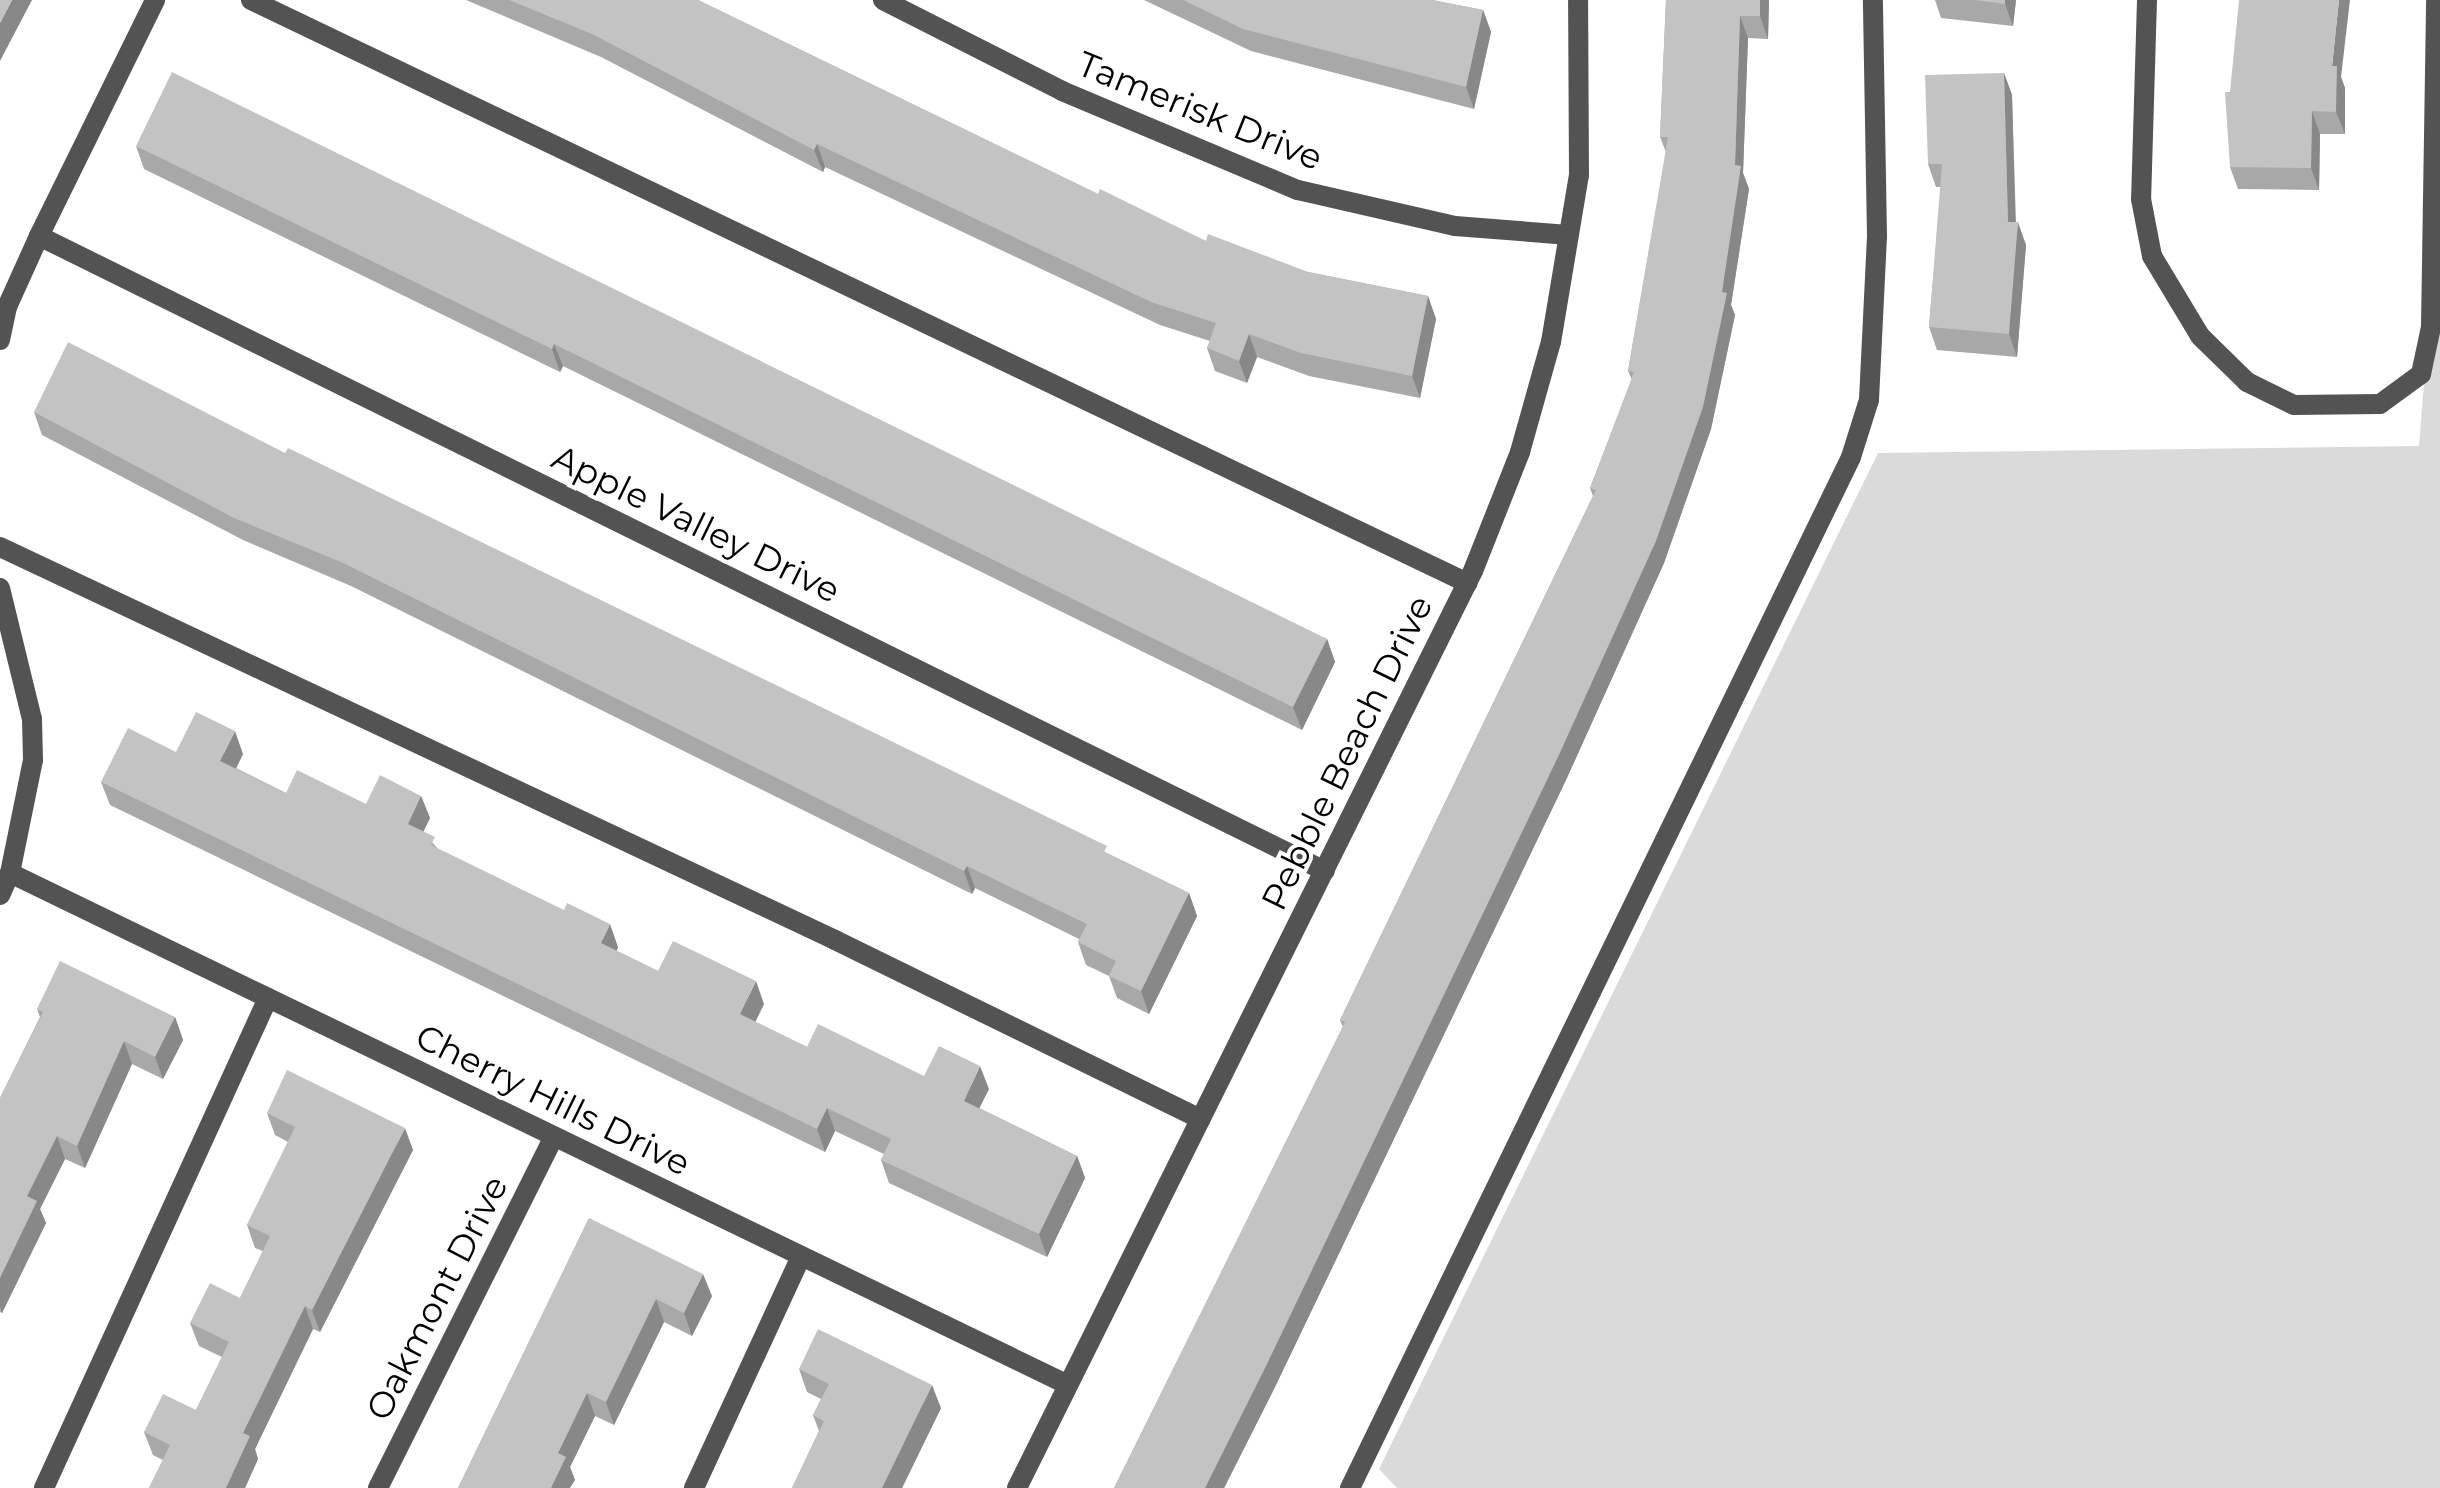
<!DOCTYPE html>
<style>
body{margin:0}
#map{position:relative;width:2440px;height:1488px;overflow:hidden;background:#fff;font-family:Montserrat,sans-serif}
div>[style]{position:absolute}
.green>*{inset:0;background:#dadada}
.lane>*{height:20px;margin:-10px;padding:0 10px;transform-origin:10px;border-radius:10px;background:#535353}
.street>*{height:20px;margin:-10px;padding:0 10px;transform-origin:10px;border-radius:10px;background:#535353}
.wall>*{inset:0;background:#a8a8a8}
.shaded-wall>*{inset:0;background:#888}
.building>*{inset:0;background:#c3c3c3}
span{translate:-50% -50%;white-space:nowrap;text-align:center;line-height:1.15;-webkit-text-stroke:8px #fff;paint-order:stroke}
.street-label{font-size:35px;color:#000}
</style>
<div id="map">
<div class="green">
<div style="clip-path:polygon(2440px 180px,2440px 1488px,1397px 1488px,1379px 1469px,1878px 453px,2419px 446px)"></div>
</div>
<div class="lane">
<div style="left:251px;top:0;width:1349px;rotate:25.61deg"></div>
<div style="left:2200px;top:336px;width:66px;rotate:44.4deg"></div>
<div style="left:2247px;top:382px;width:52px;rotate:26.1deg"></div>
<div style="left:2294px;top:405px;width:86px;rotate:-0.7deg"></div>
<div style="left:2380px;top:404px;width:51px;rotate:-36.2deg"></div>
<div style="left:2421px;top:374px;width:48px;rotate:-78deg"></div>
<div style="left:2431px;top:327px;width:327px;rotate:-89.1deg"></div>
<div style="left:0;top:547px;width:923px;rotate:25.2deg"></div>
<div style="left:835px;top:940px;width:407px;rotate:26.1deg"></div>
<div style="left:44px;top:1488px;width:539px;rotate:-65.43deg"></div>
<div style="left:694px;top:1488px;width:255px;rotate:-65.2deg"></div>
<div style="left:1350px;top:1488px;width:1146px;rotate:-64.08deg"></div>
<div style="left:1851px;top:457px;width:60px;rotate:-72.5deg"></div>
<div style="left:1869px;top:400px;width:164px;rotate:-87.2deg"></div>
<div style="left:1877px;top:236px;width:236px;rotate:-91deg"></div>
</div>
<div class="street">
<div style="left:883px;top:0;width:201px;rotate:26.9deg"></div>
<div style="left:1062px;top:91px;width:256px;rotate:22.8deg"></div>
<div style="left:1298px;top:190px;width:161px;rotate:12.9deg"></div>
<div style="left:1455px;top:226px;width:114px;rotate:4.5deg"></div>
<div style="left:2147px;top:0;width:199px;rotate:91.7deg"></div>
<div style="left:2141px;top:199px;width:58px;rotate:79.1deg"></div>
<div style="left:2152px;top:256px;width:93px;rotate:59deg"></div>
<div style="left:39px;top:236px;width:1434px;rotate:26.28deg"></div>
<div style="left:0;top:340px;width:34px;rotate:-78deg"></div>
<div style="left:7px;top:307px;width:78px;rotate:-65.7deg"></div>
<div style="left:39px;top:236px;width:263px;rotate:-63.8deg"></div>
<div style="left:0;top:588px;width:135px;rotate:76.3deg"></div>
<div style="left:32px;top:719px;width:41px;rotate:88.6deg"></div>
<div style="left:33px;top:760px;width:115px;rotate:101.5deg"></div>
<div style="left:10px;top:873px;width:24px;rotate:114deg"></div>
<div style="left:10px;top:873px;width:1175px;rotate:25.82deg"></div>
<div style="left:378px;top:1488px;width:393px;rotate:-63.4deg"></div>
<div style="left:1017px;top:1488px;width:1024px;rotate:-63.56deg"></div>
<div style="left:1473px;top:571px;width:128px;rotate:-68.4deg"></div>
<div style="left:1520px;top:452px;width:114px;rotate:-74.3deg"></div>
<div style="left:1551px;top:342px;width:169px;rotate:-80.5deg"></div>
<div style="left:1579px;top:175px;width:175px;rotate:-90.3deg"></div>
</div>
<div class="wall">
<div style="clip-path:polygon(466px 0,698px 0,1098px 194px,1206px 241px,1308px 272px,1428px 296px,1436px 319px,1420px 398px,1309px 376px,1257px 357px,1247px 383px,1215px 371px,1207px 348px,1210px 341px,1160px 325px,825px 167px,823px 172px,601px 57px)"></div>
<div style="clip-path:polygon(1144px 0,1432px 0,1483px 10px,1491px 32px,1474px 109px,1251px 51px)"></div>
<div style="clip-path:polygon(1666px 0,1769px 0,1768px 39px,1748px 38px,1743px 173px,1749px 189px,1731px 305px,1735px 315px,1711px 429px,1664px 563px,1566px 780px,1274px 1389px,1224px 1488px,1114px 1488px,1343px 1027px,1340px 1020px,1593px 496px,1590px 488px,1632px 380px,1628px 371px,1666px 152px,1660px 137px)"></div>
<div style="clip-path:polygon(1935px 0,2016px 0,2013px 26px,1941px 18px)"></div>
<div style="clip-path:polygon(2004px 73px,2012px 95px,2016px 222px,2026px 245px,2017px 357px,1937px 350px,1929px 327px,1941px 187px,1936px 187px,1928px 164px)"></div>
<div style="clip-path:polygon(2341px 77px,2345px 88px,2345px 134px,2320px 134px,2319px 190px,2238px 189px,2230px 167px,2230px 92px)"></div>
<div style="clip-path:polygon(136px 146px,1327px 639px,1335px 662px,1302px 730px,563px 366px,560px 372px,144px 169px)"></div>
<div style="clip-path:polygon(34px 412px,285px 453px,1189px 893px,1197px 916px,1149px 1014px,1117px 998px,1109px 976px,1086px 965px,1078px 942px,1079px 939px,975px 888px,972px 894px,351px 586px,243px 540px,42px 435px)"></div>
<div style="clip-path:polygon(176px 752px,243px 754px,236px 768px,286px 793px,366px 804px,421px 796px,430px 818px,423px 832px,439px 850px,618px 947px,617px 951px,658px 971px,764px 1004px,755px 1022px,807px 1047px,924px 1076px,989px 1089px,979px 1108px,1077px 1156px,1085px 1178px,1047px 1257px,889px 1183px,881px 1160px,884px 1154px,835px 1131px,825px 1152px,110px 805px,101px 782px)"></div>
<div style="clip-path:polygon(37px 1009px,175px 1017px,183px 1040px,163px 1079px,132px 1064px,85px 1168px,65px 1159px,40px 1209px,46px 1223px,2px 1313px,0 1312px,0 1098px,40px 1017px)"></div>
<div style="clip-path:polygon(267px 1113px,413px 1150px,320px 1332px,313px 1329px,255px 1449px,258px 1459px,245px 1488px,149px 1488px,163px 1460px,153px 1455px,144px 1432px,196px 1410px,222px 1357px,199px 1346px,190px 1323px,240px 1298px,263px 1251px,255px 1248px,247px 1225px,288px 1142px,275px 1135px)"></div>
<div style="clip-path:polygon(589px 1218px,712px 1296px,692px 1336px,664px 1322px,614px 1425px,595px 1416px,570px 1467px,575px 1480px,458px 1488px)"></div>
<div style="clip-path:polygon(799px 1369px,941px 1408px,902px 1488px,792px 1488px,819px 1431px,813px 1415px,821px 1399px,807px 1392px)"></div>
</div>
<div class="shaded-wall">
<div style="clip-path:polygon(12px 0,32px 0,0 61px,0 23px)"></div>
<div style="clip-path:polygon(1760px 0,1769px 0,1768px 39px,1760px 16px)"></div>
<div style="clip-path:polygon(2005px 0,2016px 0,2013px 26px,2005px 4px)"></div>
<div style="clip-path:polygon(2339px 0,2350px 0,2341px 77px,2345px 88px,2345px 134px,2336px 112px,2332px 66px)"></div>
<div style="clip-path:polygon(1483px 10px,1491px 32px,1474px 109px,1466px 87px)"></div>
<div style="clip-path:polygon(1740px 16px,1748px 38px,1743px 173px,1749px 189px,1731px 305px,1735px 315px,1711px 429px,1664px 563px,1566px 780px,1274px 1389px,1224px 1488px,1205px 1488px,1722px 292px,1735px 165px)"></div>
<div style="clip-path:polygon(2004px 73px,2012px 95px,2016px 243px,2018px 222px,2026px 245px,2017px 357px,2009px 334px,2008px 222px)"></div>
<div style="clip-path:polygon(2312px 111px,2320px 134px,2319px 190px,2311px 168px)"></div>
<div style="clip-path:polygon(817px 144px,825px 167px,823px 172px,814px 150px)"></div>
<div style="clip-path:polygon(1428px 296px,1436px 319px,1420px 398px,1412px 376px)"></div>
<div style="clip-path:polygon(1249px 334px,1257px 357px,1247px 383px,1239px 361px)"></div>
<div style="clip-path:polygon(554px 344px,563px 366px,560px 372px,552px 349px)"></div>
<div style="clip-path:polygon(1327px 639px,1335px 662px,1302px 730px,1293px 707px)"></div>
<div style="clip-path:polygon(235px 731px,243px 754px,229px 783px,220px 761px)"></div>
<div style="clip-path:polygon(421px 796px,430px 818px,416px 847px,408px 824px)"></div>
<div style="clip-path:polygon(967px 866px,975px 888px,972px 894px,964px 871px)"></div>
<div style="clip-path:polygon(1189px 893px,1197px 916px,1149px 1014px,1141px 991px)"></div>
<div style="clip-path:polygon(610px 924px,618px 947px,609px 966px,601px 943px)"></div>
<div style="clip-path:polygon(756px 981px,764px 1004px,748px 1037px,740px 1014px)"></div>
<div style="clip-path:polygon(175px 1017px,183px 1040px,163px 1079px,155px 1057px)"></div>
<div style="clip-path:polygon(124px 1041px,132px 1064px,85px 1168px,77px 1146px)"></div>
<div style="clip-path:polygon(980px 1066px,989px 1089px,972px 1123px,964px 1101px)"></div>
<div style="clip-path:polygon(827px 1108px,835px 1131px,825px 1152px,817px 1129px)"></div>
<div style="clip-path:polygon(405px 1128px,413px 1150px,320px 1332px,312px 1310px)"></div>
<div style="clip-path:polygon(57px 1136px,65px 1159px,40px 1209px,46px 1223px,2px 1313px,0 1307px,0 1278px,27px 1196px)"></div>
<div style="clip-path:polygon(1077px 1156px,1085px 1178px,1047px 1257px,1039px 1234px)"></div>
<div style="clip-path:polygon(703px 1274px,712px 1296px,692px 1336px,684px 1313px)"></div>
<div style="clip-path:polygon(656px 1299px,664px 1322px,614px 1425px,606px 1402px)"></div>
<div style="clip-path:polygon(305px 1306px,313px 1329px,255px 1449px,258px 1459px,245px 1488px,226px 1488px,243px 1433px)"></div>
<div style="clip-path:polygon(932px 1385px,941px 1408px,902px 1488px,882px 1488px)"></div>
<div style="clip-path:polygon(587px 1393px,595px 1416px,570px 1467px,575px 1480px,570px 1488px,551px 1488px,558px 1453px)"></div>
</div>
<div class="building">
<div style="clip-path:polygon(0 0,12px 0,0 23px)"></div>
<div style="clip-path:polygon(509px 0,698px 0,1098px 194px,1100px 189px,1206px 241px,1208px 234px,1308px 272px,1428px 296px,1412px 376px,1301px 353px,1249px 334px,1239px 361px,1207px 348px,1216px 323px,1151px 302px,817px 144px,814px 150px,592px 34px)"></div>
<div style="clip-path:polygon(1183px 0,1432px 0,1483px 10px,1466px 87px,1243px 29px)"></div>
<div style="clip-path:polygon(1666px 0,1760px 0,1760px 16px,1740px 16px,1735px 165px,1741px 166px,1722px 292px,1727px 293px,1703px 407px,1656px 541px,1558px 757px,1266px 1366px,1205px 1488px,1114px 1488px,1345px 1022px,1340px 1020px,1596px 490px,1590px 488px,1634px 372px,1628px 371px,1668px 137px,1660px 137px)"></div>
<div style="clip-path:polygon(1975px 0,2005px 0,2005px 4px)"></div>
<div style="clip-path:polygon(2239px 0,2339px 0,2332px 66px,2337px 66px,2336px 112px,2312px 111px,2311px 168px,2230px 167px,2225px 92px,2230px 92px)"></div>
<div style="clip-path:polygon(172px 72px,1327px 639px,1293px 707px,554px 344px,552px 349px,136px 146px)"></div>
<div style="clip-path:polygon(2004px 73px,2008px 222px,2018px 222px,2009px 334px,1929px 327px,1942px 164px,1928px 164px,1925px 75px)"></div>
<div style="clip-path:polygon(68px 342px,285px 453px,288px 448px,1107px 846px,1104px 852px,1189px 893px,1141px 991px,1109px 976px,1116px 961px,1078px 942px,1087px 924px,967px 866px,964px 871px,343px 563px,234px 518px,34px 412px)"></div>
<div style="clip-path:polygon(196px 712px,235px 731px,220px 761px,286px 793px,297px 770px,366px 804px,380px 775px,421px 796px,408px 824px,435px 837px,431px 845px,564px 910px,567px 903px,610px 924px,601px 943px,658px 971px,673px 941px,756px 981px,740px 1014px,807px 1047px,818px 1024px,924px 1076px,939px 1046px,980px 1066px,964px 1101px,1077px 1156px,1039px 1234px,881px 1160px,891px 1139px,827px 1108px,817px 1129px,101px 782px,128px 728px,176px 752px)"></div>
<div style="clip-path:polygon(60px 961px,175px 1017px,155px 1057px,124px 1041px,77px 1146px,57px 1136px,27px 1196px,37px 1201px,0 1278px,0 1098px,43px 1012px,37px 1009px)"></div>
<div style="clip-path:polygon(287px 1070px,405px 1128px,312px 1310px,305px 1306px,243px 1433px,250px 1436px,226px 1488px,149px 1488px,170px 1445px,144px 1432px,163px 1394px,196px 1410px,229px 1342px,190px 1323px,210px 1283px,240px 1298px,270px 1236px,247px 1225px,295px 1127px,267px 1113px)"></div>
<div style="clip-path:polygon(589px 1218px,703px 1274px,684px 1313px,656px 1299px,606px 1402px,587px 1393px,558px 1453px,566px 1457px,551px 1488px,458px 1488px)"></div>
<div style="clip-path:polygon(818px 1329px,932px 1385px,882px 1488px,792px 1488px,824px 1421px,813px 1415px,829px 1384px,799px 1369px)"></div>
</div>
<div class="street-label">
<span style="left:1200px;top:111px;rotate:22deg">Tamerisk Drive</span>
<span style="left:696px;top:524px;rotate:26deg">Apple Valley Drive</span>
<span style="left:1347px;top:753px;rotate:-64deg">Pebble Beach Drive</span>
<span style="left:553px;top:1100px;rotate:26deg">Cherry Hills Drive</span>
<span style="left:437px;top:1298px;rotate:-63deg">Oakmont Drive</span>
</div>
</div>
